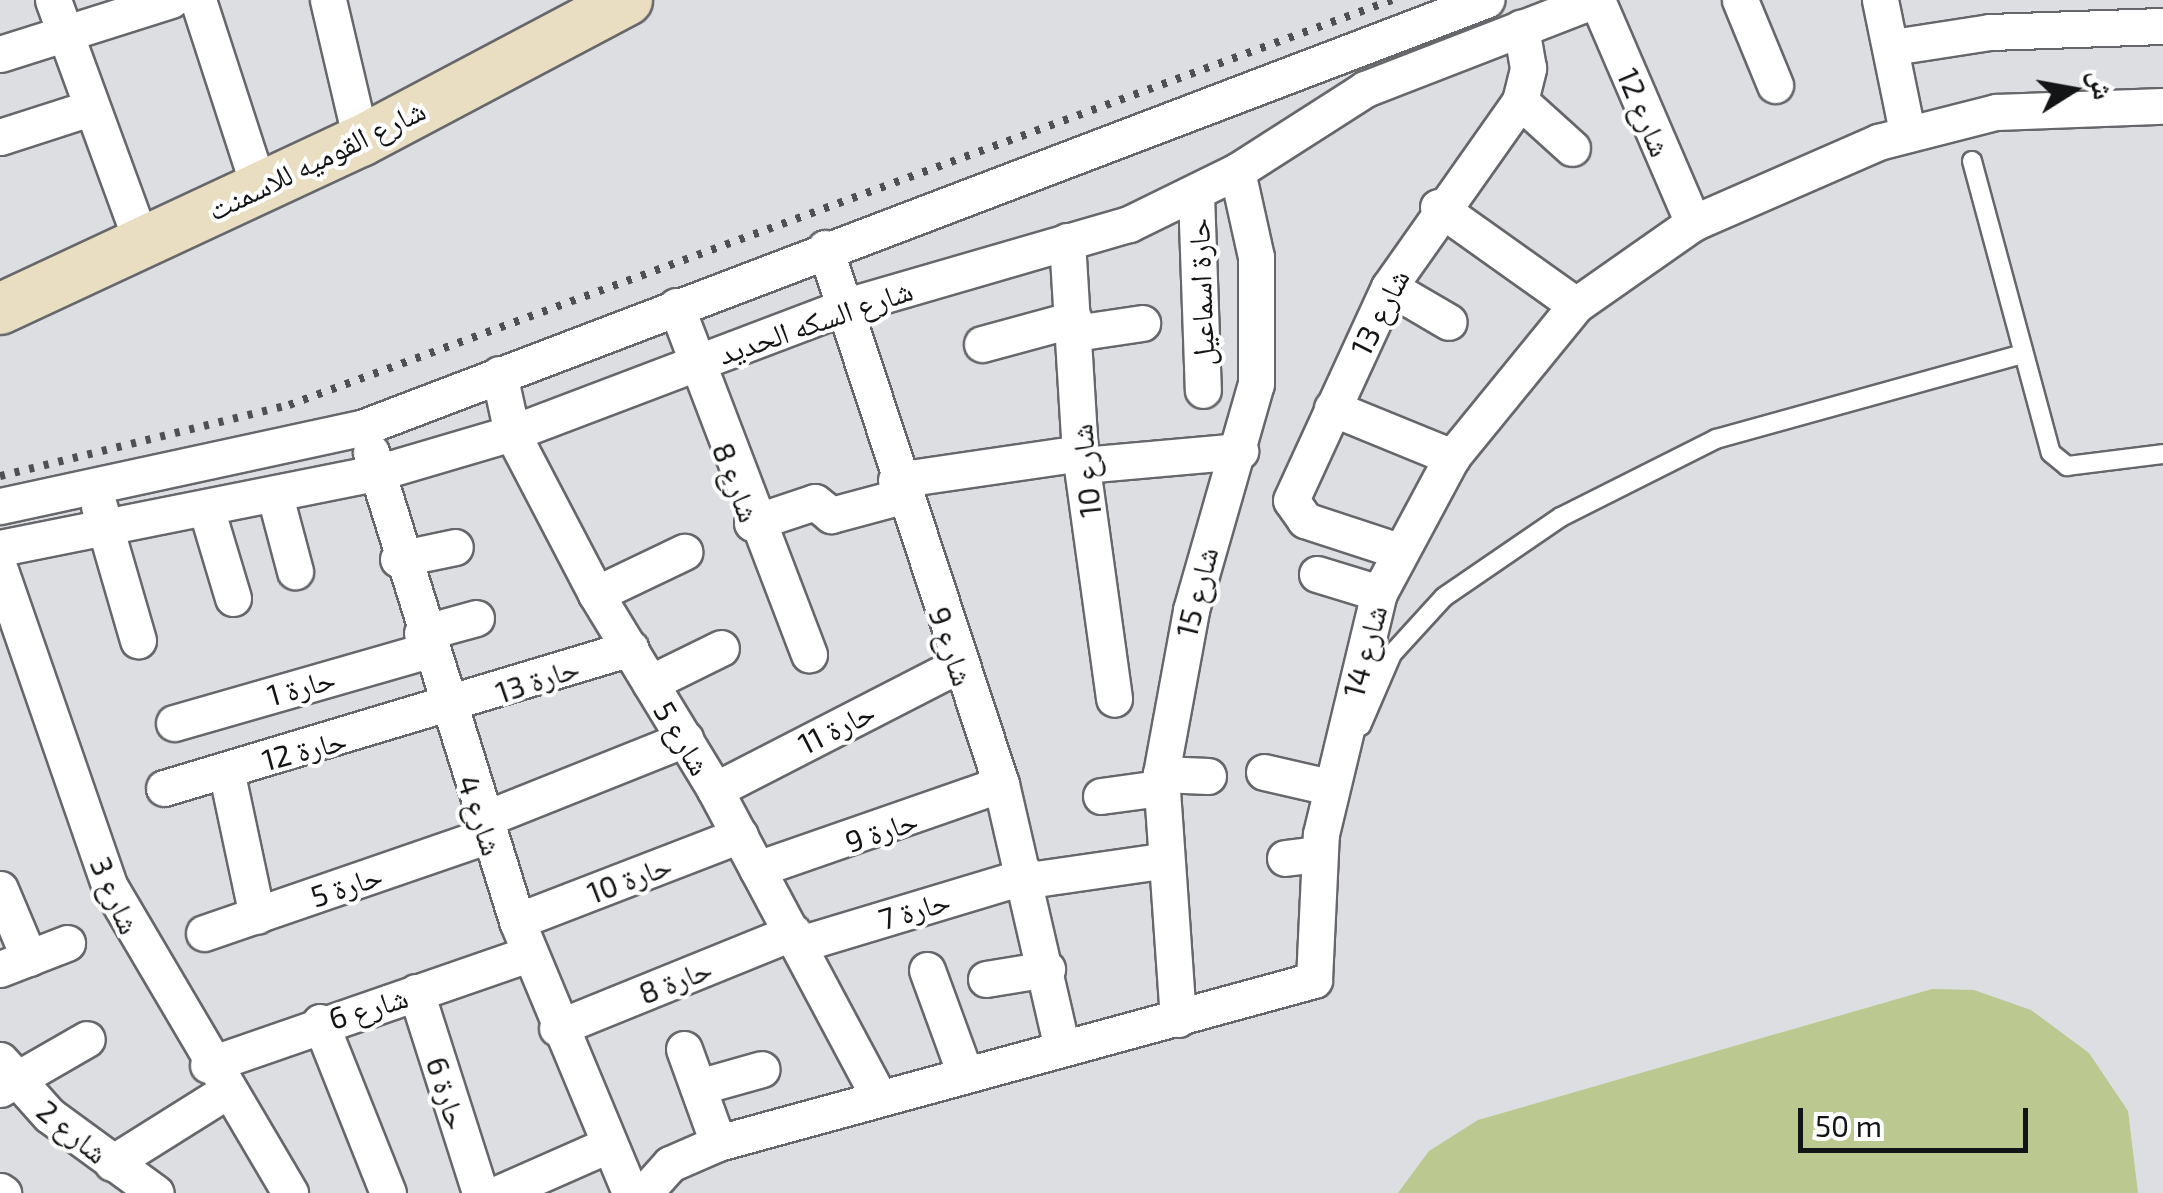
<!DOCTYPE html>
<meta charset="utf-8">
<style>
body{margin:0}
#map{position:relative;width:2163px;height:1193px;overflow:hidden;background:#dcdee1;font-family:"Exo 2","Noto Naskh Arabic",sans-serif}
div>[style]{position:absolute}
.green>*{inset:0;background:#bbc88f}
.roads{filter:drop-shadow(2px 0 #66676a) drop-shadow(-2px 0 #66676a) drop-shadow(0 2px #66676a) drop-shadow(0 -2px #66676a)}
.service>*{height:18px;margin:-9px;padding:0 9px;transform-origin:9px;border-radius:9px;background:#fff}
.minor>*{height:35px;margin:-17.5px;padding:0 17.5px;transform-origin:17.5px;border-radius:17.5px;background:#fff}
.secondary>*{height:50px;margin:-25px;padding:0 25px;transform-origin:25px;border-radius:25px;background:#eadec2}
.rail>*{height:8px;margin-top:-4px;transform-origin:0;background:repeating-linear-gradient(90deg,#4e4f51 0 5px,transparent 0 15px)}
span{translate:-50% -50%;white-space:nowrap;text-align:center;line-height:1.15;-webkit-text-stroke:8px #fff;paint-order:stroke}
.street-label{font-size:30px;color:#131415}
.north{position:absolute;left:2023px;top:40px;width:100px;height:100px;-webkit-text-stroke:8px #fff;paint-order:stroke;rotate:79deg;font-size:28px;font-weight:700;line-height:40px;text-align:center;color:#131415}
.north::after{content:'';display:block;margin:auto;width:35px;height:45px;background:#131415;clip-path:polygon(50% 0,100% 100%,50% 72%,0 100%)}
.scale{position:absolute;left:1798px;top:1108px;width:230px;height:45px;box-sizing:border-box;border:5px solid #131415;border-top:0;padding-left:12px;font-size:30px;line-height:35px;white-space:nowrap;color:#131415;-webkit-text-stroke:8px #fff;paint-order:stroke}
</style>
<div id="map">
<div class="green">
<div style="clip-path:polygon(1932px 989px,1974px 990px,2031px 1010px,2089px 1053px,2128px 1111px,2138px 1193px,1398px 1193px,1429px 1151px,1478px 1120px)"></div>
</div>
<div class="roads">
<div class="service">
<div style="left:1972px;top:161px;width:302px;rotate:74.9deg"></div>
<div style="left:2051px;top:453px;width:21px;rotate:39deg"></div>
<div style="left:2067px;top:466px;width:97px;rotate:-7.1deg"></div>
<div style="left:1361px;top:726px;width:78px;rotate:-66.7deg"></div>
<div style="left:1392px;top:654px;width:77px;rotate:-47.6deg"></div>
<div style="left:1444px;top:597px;width:142px;rotate:-34.4deg"></div>
<div style="left:1561px;top:517px;width:174px;rotate:-26.7deg"></div>
<div style="left:1716px;top:439px;width:319px;rotate:-15.5deg"></div>
</div>
<div class="minor">
<div style="left:53px;top:0;width:259px;rotate:69.9deg"></div>
<div style="left:198px;top:0;width:198px;rotate:72deg"></div>
<div style="left:328px;top:0;width:145px;rotate:76.8deg"></div>
<div style="left:1597px;top:0;width:243px;rotate:66.7deg"></div>
<div style="left:1740px;top:0;width:92px;rotate:67.6deg"></div>
<div style="left:1880px;top:0;width:135px;rotate:78.4deg"></div>
<div style="left:1893px;top:47px;width:98px;rotate:-8.8deg"></div>
<div style="left:1990px;top:32px;width:173px;rotate:-2deg"></div>
<div style="left:0;top:54px;width:179px;rotate:-17.5deg"></div>
<div style="left:1520px;top:101px;width:70px;rotate:42.1deg"></div>
<div style="left:0;top:137px;width:95px;rotate:-17.9deg"></div>
<div style="left:1196px;top:194px;width:196px;rotate:88deg"></div>
<div style="left:1438px;top:207px;width:169px;rotate:35.4deg"></div>
<div style="left:1067px;top:241px;width:212px;rotate:86.5deg"></div>
<div style="left:1080px;top:453px;width:248px;rotate:82.1deg"></div>
<div style="left:825px;top:248px;width:564px;rotate:71.82deg"></div>
<div style="left:1001px;top:784px;width:271px;rotate:77deg"></div>
<div style="left:1389px;top:287px;width:69px;rotate:30.3deg"></div>
<div style="left:676px;top:306px;width:373px;rotate:69.1deg"></div>
<div style="left:1075px;top:333px;width:68px;rotate:-8.5deg"></div>
<div style="left:982px;top:344px;width:95px;rotate:-15.2deg"></div>
<div style="left:499px;top:374px;width:60px;rotate:77.6deg"></div>
<div style="left:512px;top:433px;width:182px;rotate:62.4deg"></div>
<div style="left:596px;top:594px;width:229px;rotate:58.7deg"></div>
<div style="left:715px;top:790px;width:348px;rotate:61.9deg"></div>
<div style="left:1332px;top:408px;width:130px;rotate:22.2deg"></div>
<div style="left:371px;top:452px;width:491px;rotate:72.7deg"></div>
<div style="left:517px;top:921px;width:295px;rotate:67.4deg"></div>
<div style="left:1083px;top:465px;width:158px;rotate:-5.1deg"></div>
<div style="left:896px;top:480px;width:186px;rotate:-8.3deg"></div>
<div style="left:275px;top:496px;width:78px;rotate:75.1deg"></div>
<div style="left:0;top:506px;width:372px;rotate:-12.2deg"></div>
<div style="left:364px;top:427px;width:1201px;rotate:-20.84deg"></div>
<div style="left:99px;top:506px;width:140px;rotate:73.8deg"></div>
<div style="left:206px;top:508px;width:94px;rotate:73.3deg"></div>
<div style="left:752px;top:523px;width:66px;rotate:-18.4deg"></div>
<div style="left:815px;top:502px;width:21px;rotate:39deg"></div>
<div style="left:831px;top:515px;width:73px;rotate:-15deg"></div>
<div style="left:0;top:548px;width:383px;rotate:-11.3deg"></div>
<div style="left:376px;top:473px;width:142px;rotate:-16.4deg"></div>
<div style="left:512px;top:433px;width:354px;rotate:-20.8deg"></div>
<div style="left:843px;top:307px;width:298px;rotate:-16.2deg"></div>
<div style="left:1129px;top:224px;width:120px;rotate:-26.1deg"></div>
<div style="left:1237px;top:171px;width:152px;rotate:-32.6deg"></div>
<div style="left:1365px;top:89px;width:247px;rotate:-21.2deg"></div>
<div style="left:1396px;top:550px;width:96px;rotate:-161.8deg"></div>
<div style="left:1305px;top:520px;width:24px;rotate:-125deg"></div>
<div style="left:1291px;top:500px;width:234px;rotate:-65.3deg"></div>
<div style="left:1389px;top:287px;width:228px;rotate:-54.8deg"></div>
<div style="left:1520px;top:101px;width:34px;rotate:-76deg"></div>
<div style="left:1528px;top:68px;width:41px;rotate:-99.9deg"></div>
<div style="left:398px;top:559px;width:58px;rotate:-11.9deg"></div>
<div style="left:0;top:570px;width:336px;rotate:70.9deg"></div>
<div style="left:110px;top:887px;width:355px;rotate:59.5deg"></div>
<div style="left:1317px;top:574px;width:65px;rotate:17deg"></div>
<div style="left:596px;top:594px;width:98px;rotate:-25.5deg"></div>
<div style="left:422px;top:633px;width:56px;rotate:-15.5deg"></div>
<div style="left:650px;top:683px;width:79px;rotate:-26.2deg"></div>
<div style="left:174px;top:723px;width:264px;rotate:-16deg"></div>
<div style="left:226px;top:770px;width:149px;rotate:78deg"></div>
<div style="left:1264px;top:772px;width:67px;rotate:13deg"></div>
<div style="left:1161px;top:774px;width:47px;rotate:2.4deg"></div>
<div style="left:164px;top:788px;width:487px;rotate:-16.7deg"></div>
<div style="left:715px;top:790px;width:273px;rotate:-27.2deg"></div>
<div style="left:1101px;top:796px;width:60px;rotate:-7.7deg"></div>
<div style="left:482px;top:820px;width:219px;rotate:-21.8deg"></div>
<div style="left:1285px;top:858px;width:34px;rotate:-7deg"></div>
<div style="left:757px;top:869px;width:258px;rotate:-19.2deg"></div>
<div style="left:1029px;top:880px;width:133px;rotate:-8.2deg"></div>
<div style="left:0;top:889px;width:75px;rotate:67.2deg"></div>
<div style="left:517px;top:921px;width:239px;rotate:-21.1deg"></div>
<div style="left:204px;top:933px;width:300px;rotate:-19deg"></div>
<div style="left:800px;top:944px;width:238px;rotate:-16.8deg"></div>
<div style="left:0;top:969px;width:72px;rotate:-21.2deg"></div>
<div style="left:927px;top:970px;width:111px;rotate:69.9deg"></div>
<div style="left:986px;top:979px;width:62px;rotate:-9.3deg"></div>
<div style="left:416px;top:992px;width:211px;rotate:72.3deg"></div>
<div style="left:1178px;top:1019px;width:246px;rotate:-94deg"></div>
<div style="left:1161px;top:774px;width:167px;rotate:-79.6deg"></div>
<div style="left:1191px;top:610px;width:235px;rotate:-74deg"></div>
<div style="left:1256px;top:384px;width:127px;rotate:-90deg"></div>
<div style="left:1256px;top:257px;width:88px;rotate:-102.5deg"></div>
<div style="left:320px;top:1022px;width:184px;rotate:68.3deg"></div>
<div style="left:557px;top:1028px;width:255px;rotate:-22.1deg"></div>
<div style="left:684px;top:1049px;width:100px;rotate:70.1deg"></div>
<div style="left:0;top:1060px;width:74px;rotate:48.3deg"></div>
<div style="left:49px;top:1115px;width:132px;rotate:36.1deg"></div>
<div style="left:208px;top:1065px;width:340px;rotate:-19.1deg"></div>
<div style="left:698px;top:1087px;width:66px;rotate:-15.7deg"></div>
<div style="left:0;top:1089px;width:100px;rotate:-29.9deg"></div>
<div style="left:112px;top:1163px;width:133px;rotate:-32.1deg"></div>
<div style="left:0;top:1191px;width:4px;rotate:34deg"></div>
<div style="left:499px;top:1193px;width:119px;rotate:-23.8deg"></div>
<div style="left:644px;top:1193px;width:39px;rotate:-48deg"></div>
<div style="left:670px;top:1164px;width:52px;rotate:-23.6deg"></div>
<div style="left:718px;top:1143px;width:618px;rotate:-15.3deg"></div>
<div style="left:1314px;top:980px;width:146px;rotate:-87.3deg"></div>
<div style="left:1321px;top:834px;width:248px;rotate:-76.5deg"></div>
<div style="left:1379px;top:593px;width:154px;rotate:-61.8deg"></div>
<div style="left:1452px;top:457px;width:196px;rotate:-50.8deg"></div>
<div style="left:1576px;top:305px;width:143px;rotate:-35deg"></div>
<div style="left:1693px;top:223px;width:202px;rotate:-23.6deg"></div>
<div style="left:1878px;top:142px;width:122px;rotate:-14.3deg"></div>
<div style="left:1996px;top:112px;width:167px;rotate:-2.1deg"></div>
</div>
<div class="secondary">
<div style="left:0;top:309px;width:398px;rotate:-25deg"></div>
<div style="left:361px;top:141px;width:301px;rotate:-27.9deg"></div>
</div>
</div>
<div class="rail">
<div style="left:0;top:476px;width:298px;rotate:-13.8deg"></div>
<div style="left:289px;top:405px;width:1175px;rotate:-20.16deg"></div>
</div>
<div class="street-label">
<span style="left:1645px;top:112px;rotate:67deg">شارع 12</span>
<span style="left:316px;top:159px;rotate:-26deg">شارع القوميه للاسمنت</span>
<span style="left:1200px;top:292px;rotate:-92deg">حارة اسماعيل</span>
<span style="left:1379px;top:312px;rotate:-63deg">شارع 13</span>
<span style="left:815px;top:321px;rotate:-19deg">شارع السكه الحديد</span>
<span style="left:1085px;top:471px;rotate:-96deg">شارع 10</span>
<span style="left:737px;top:482px;rotate:69deg">شارع 8</span>
<span style="left:1196px;top:592px;rotate:-76deg">شارع 15</span>
<span style="left:952px;top:646px;rotate:71deg">شارع 9</span>
<span style="left:1364px;top:651px;rotate:-75deg">شارع 14</span>
<span style="left:537px;top:679px;rotate:-19deg">حارة 13</span>
<span style="left:301px;top:686px;rotate:-16deg">حارة 1</span>
<span style="left:836px;top:727px;rotate:-27deg">حارة 11</span>
<span style="left:683px;top:738px;rotate:59deg">شارع 5</span>
<span style="left:304px;top:749px;rotate:-15deg">حارة 12</span>
<span style="left:481px;top:815px;rotate:71deg">شارع 4</span>
<span style="left:881px;top:830px;rotate:-19deg">حارة 9</span>
<span style="left:629px;top:878px;rotate:-21deg">حارة 10</span>
<span style="left:346px;top:885px;rotate:-19deg">حارة 5</span>
<span style="left:116px;top:895px;rotate:66deg">شارع 3</span>
<span style="left:914px;top:909px;rotate:-17deg">حارة 7</span>
<span style="left:675px;top:980px;rotate:-22deg">حارة 8</span>
<span style="left:368px;top:1007px;rotate:-17deg">شارع 6</span>
<span style="left:448px;top:1093px;rotate:72deg">حارة 6</span>
<span style="left:73px;top:1131px;rotate:39deg">شارع 2</span>
</div>
<div class="north">ش</div>
<div class="scale">50 m</div>
</div>
